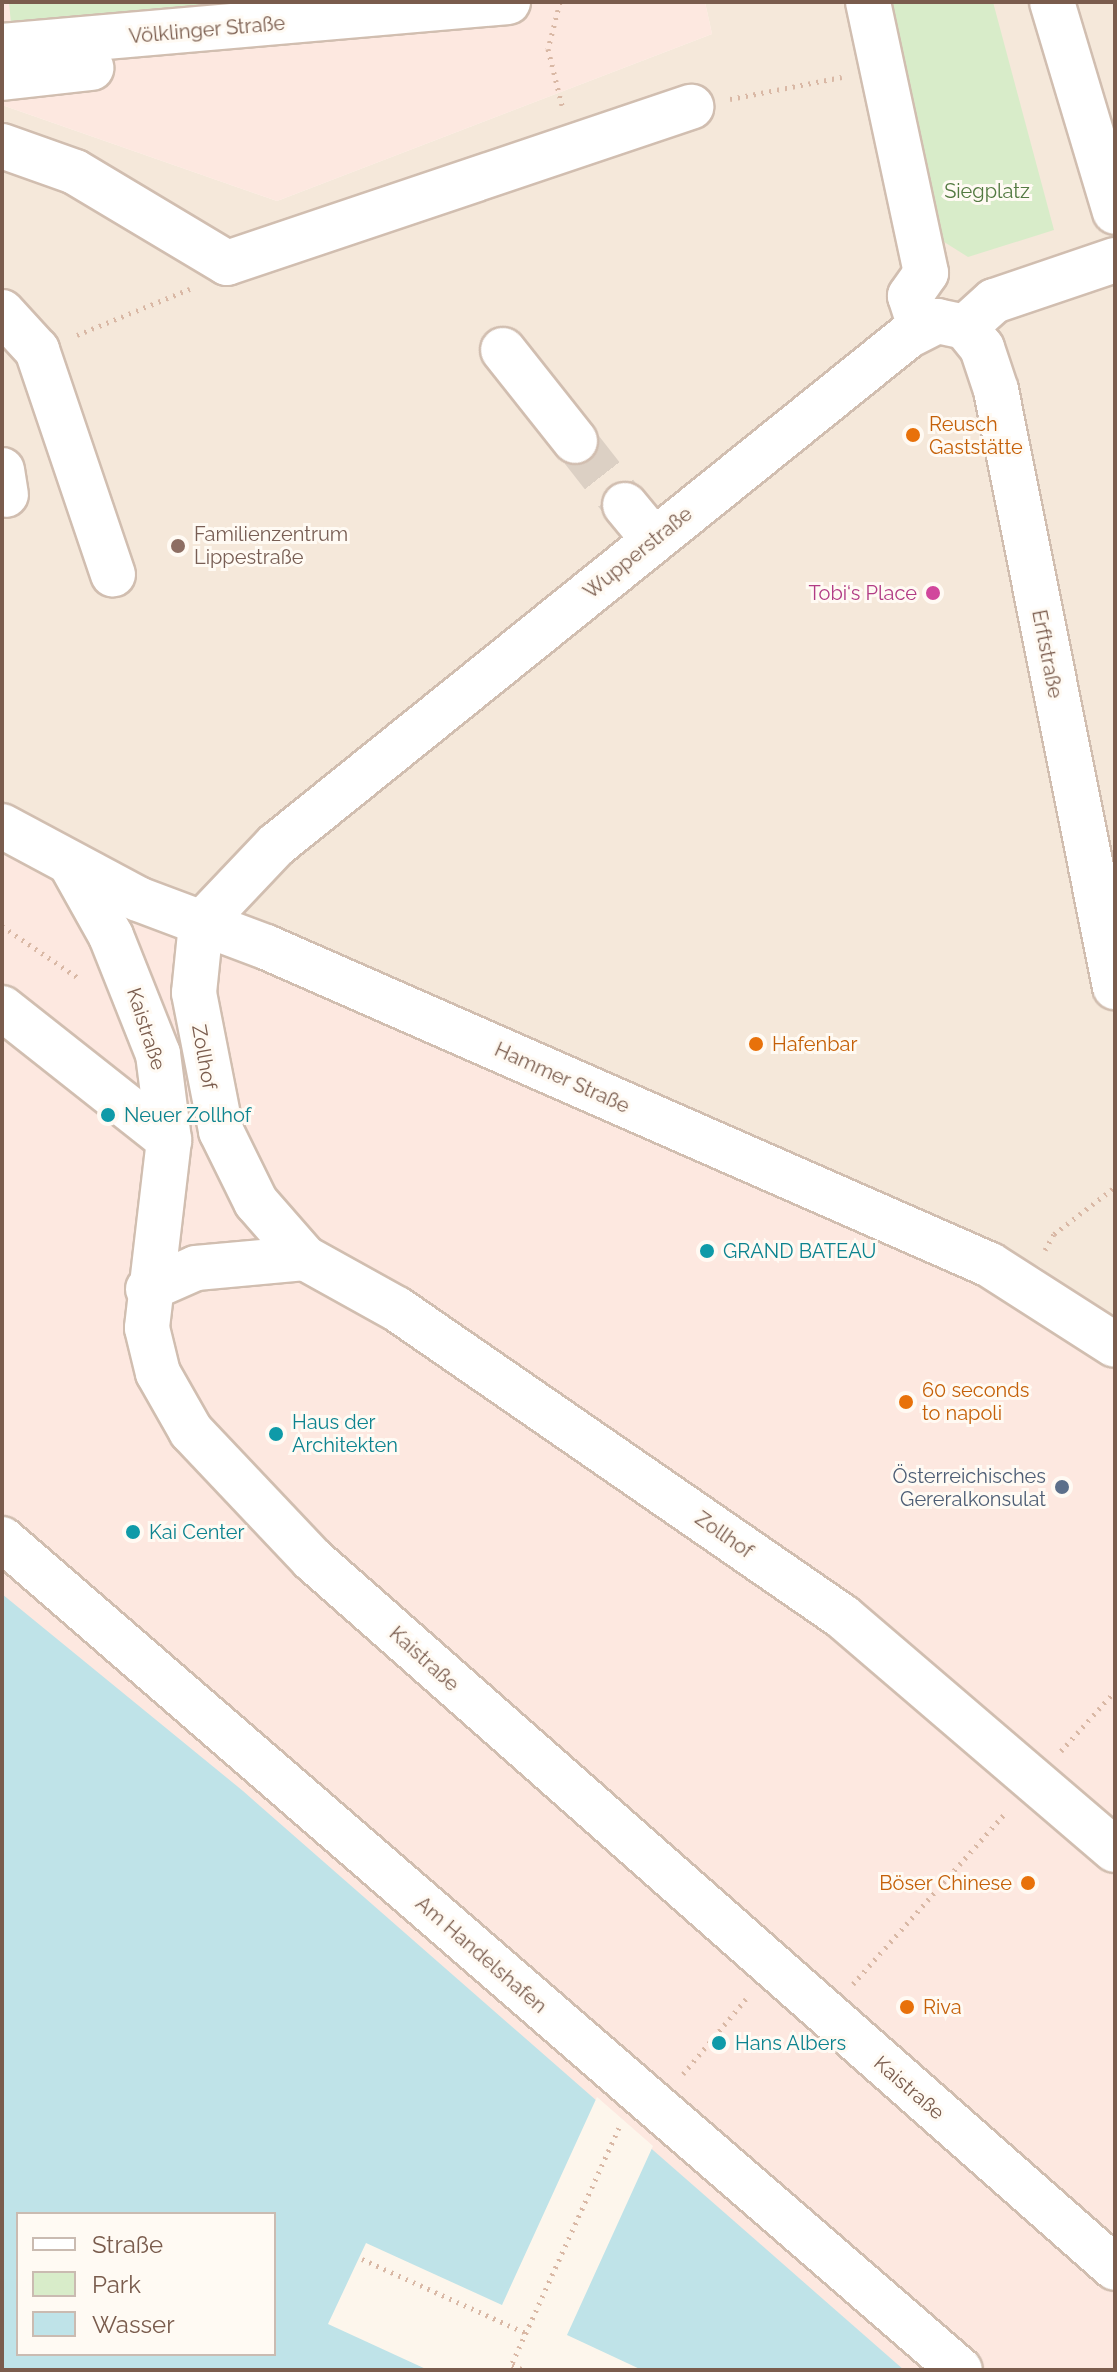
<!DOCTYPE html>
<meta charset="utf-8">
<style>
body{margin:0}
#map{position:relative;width:1117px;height:2372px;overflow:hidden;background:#fdf6ec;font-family:Raleway,sans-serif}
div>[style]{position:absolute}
.residential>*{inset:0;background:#f5e8da}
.commercial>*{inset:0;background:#fde8e0}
.green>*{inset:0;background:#d8ecc9}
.water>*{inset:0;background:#bfe3e8}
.pier>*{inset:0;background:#fdf6ec}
.minor-tunnel>*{height:44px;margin-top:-22px;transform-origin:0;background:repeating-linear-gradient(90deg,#dcd0c4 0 44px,transparent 0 66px)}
.path>*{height:5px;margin-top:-2.5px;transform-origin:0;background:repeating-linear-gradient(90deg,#d9b8a5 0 2px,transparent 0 8px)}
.roads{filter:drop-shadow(2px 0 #d1beb0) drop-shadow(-2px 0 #d1beb0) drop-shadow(0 2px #d1beb0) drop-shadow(0 -2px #d1beb0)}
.minor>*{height:44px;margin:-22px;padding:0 22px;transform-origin:22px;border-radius:22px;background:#fff}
.dots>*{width:22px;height:22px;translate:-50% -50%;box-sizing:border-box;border:4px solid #fffaf3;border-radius:50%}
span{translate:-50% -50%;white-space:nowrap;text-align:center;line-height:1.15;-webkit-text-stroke:6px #fffaf3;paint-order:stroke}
.street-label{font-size:20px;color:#7a5c4d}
.park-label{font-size:20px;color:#537a41}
.food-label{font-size:20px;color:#c56008}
.left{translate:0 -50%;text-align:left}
.right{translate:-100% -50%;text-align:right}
.education-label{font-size:20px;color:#785e54}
.hotel-label{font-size:20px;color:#b23c85}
.culture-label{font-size:20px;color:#0d838f}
.service-label{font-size:20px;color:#4e5e75}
.frame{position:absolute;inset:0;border:4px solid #7a5c4d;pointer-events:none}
.legend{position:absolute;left:16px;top:2212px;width:260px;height:144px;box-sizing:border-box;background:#fffaf3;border:2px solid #cabbb1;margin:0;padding:10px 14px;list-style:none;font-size:24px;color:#7a5c4d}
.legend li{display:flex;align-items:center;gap:16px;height:40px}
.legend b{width:40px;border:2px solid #cabbb1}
</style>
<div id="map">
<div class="residential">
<div style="clip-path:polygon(705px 2px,1115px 2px,1115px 1325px,1040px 1267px,60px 844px,2px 802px,2px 105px,277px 201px,712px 34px)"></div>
</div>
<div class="commercial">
<div style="clip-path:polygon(2px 2px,705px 2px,712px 34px,277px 201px,2px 105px)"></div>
<div style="clip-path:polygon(evenodd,2px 833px,1027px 1301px,1115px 1370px,1115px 2370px,2px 2370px,2px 833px,18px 2214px,274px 2214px,274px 2354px,18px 2354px,18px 2214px)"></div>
</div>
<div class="green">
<div style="clip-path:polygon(9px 2px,251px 2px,11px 24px)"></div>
<div style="clip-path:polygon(891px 2px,993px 2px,1054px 230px,968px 257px,941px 240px)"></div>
</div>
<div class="water">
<div style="clip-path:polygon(evenodd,2px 1594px,243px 1791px,904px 2370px,2px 2370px,2px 1594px,18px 2214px,274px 2214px,274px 2354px,18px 2354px,18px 2214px)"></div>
</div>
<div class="pier">
<div style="clip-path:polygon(597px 2097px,653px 2146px,567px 2335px,642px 2370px,428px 2370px,328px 2324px,366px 2243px,502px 2305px)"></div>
</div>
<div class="minor-tunnel">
<div style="left:575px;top:441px;width:81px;rotate:52deg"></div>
</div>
<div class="path">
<div style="left:560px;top:2px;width:49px;rotate:104.3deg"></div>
<div style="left:548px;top:49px;width:58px;rotate:76deg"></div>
<div style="left:730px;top:99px;width:114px;rotate:-11.1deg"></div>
<div style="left:77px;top:335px;width:122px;rotate:-22.2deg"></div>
<div style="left:2px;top:926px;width:94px;rotate:34.2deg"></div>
<div style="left:1045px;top:1250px;width:18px;rotate:-61deg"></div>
<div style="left:1054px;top:1234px;width:77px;rotate:-37.6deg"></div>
<div style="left:1061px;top:1751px;width:81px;rotate:-48deg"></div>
<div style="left:853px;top:1984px;width:230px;rotate:-48.3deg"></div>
<div style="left:683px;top:2074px;width:98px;rotate:-50deg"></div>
<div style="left:362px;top:2259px;width:180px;rotate:24.3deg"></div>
<div style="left:512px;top:2365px;width:13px;rotate:23deg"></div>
<div style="left:509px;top:2370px;width:266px;rotate:-65.6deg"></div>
</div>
<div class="roads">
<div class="minor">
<div style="left:868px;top:2px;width:277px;rotate:77.9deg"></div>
<div style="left:926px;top:273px;width:28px;rotate:125deg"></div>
<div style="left:910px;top:296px;width:33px;rotate:72deg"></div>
<div style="left:1052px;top:2px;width:219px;rotate:73.3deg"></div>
<div style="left:2px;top:46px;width:508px;rotate:-4.97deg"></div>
<div style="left:2px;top:78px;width:90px;rotate:-6.4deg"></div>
<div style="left:2px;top:146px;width:77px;rotate:19.6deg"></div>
<div style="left:75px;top:172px;width:177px;rotate:30.9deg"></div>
<div style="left:227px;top:263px;width:490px;rotate:-18.6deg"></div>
<div style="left:2px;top:312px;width:52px;rotate:47.4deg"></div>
<div style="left:37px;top:350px;width:237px;rotate:71.3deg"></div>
<div style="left:965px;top:327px;width:27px;rotate:51deg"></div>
<div style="left:982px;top:348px;width:44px;rotate:71.6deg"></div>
<div style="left:996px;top:390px;width:609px;rotate:78.73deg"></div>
<div style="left:965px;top:327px;width:39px;rotate:-42deg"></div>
<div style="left:994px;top:301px;width:128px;rotate:-18.7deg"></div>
<div style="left:503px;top:350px;width:116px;rotate:51.6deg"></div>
<div style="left:2px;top:470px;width:25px;rotate:81deg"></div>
<div style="left:625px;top:505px;width:45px;rotate:50.4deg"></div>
<div style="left:2px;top:826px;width:154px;rotate:28.2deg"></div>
<div style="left:138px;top:899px;width:137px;rotate:20.6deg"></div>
<div style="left:266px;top:947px;width:791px;rotate:23.71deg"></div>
<div style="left:990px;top:1265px;width:148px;rotate:32.6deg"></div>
<div style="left:73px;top:868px;width:78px;rotate:60.8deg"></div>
<div style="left:111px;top:936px;width:127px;rotate:68.3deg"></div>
<div style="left:158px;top:1054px;width:87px;rotate:82.7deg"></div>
<div style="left:169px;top:1140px;width:189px;rotate:96.7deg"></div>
<div style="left:147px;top:1328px;width:46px;rotate:76.3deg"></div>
<div style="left:158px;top:1373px;width:67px;rotate:60.4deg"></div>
<div style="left:191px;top:1431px;width:176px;rotate:46.6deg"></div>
<div style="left:312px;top:1559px;width:1071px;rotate:41.44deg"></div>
<div style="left:201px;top:924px;width:109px;rotate:-46.5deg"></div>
<div style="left:276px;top:845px;width:811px;rotate:-38.85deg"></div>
<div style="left:908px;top:336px;width:33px;rotate:-27deg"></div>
<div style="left:937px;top:321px;width:29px;rotate:12deg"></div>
<div style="left:201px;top:924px;width:69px;rotate:95.8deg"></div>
<div style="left:194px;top:993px;width:141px;rotate:78.9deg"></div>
<div style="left:221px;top:1131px;width:79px;rotate:63.8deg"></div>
<div style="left:256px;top:1202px;width:74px;rotate:48.8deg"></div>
<div style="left:2px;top:1008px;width:213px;rotate:38.3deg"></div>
<div style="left:148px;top:1289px;width:52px;rotate:-23.6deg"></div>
<div style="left:196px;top:1268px;width:109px;rotate:-5.2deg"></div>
<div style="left:305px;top:1258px;width:105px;rotate:29deg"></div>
<div style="left:397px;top:1309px;width:542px;rotate:34.63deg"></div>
<div style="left:843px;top:1617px;width:358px;rotate:40.6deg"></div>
<div style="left:2px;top:1539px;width:1268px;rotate:40.94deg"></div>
</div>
</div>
<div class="dots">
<div style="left:913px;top:435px;background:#e8710a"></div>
<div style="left:178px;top:546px;background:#8d6e63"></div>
<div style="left:933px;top:593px;background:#d1479c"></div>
<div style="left:756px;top:1044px;background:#e8710a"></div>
<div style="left:108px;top:1115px;background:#0f9aa8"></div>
<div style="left:707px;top:1251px;background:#0f9aa8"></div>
<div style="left:906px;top:1402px;background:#e8710a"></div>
<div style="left:276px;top:1434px;background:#0f9aa8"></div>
<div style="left:1062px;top:1487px;background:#5c6f8a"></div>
<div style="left:133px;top:1532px;background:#0f9aa8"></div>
<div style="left:1028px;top:1883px;background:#e8710a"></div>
<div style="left:907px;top:2007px;background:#e8710a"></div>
<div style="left:719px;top:2043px;background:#0f9aa8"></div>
</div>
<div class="street-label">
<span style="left:207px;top:30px;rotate:-5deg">Völklinger Straße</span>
<span style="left:638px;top:553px;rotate:-39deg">Wupperstraße</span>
<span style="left:1047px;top:654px;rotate:79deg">Erftstraße</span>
<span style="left:146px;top:1029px;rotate:72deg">Kaistraße</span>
<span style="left:204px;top:1057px;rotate:80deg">Zollhof</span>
<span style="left:562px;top:1078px;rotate:24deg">Hammer Straße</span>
<span style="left:724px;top:1535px;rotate:35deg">Zollhof</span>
<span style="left:424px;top:1659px;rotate:42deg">Kaistraße</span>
<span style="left:481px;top:1955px;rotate:41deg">Am Handelshafen</span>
<span style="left:909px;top:2088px;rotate:41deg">Kaistraße</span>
</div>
<div class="park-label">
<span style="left:987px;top:191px">Siegplatz</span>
</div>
<div class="food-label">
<span class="left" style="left:929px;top:436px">Reusch<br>Gaststätte</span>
<span class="left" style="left:772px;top:1044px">Hafenbar</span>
<span class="left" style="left:922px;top:1402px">60 seconds<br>to napoli</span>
<span class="right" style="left:1012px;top:1883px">Böser Chinese</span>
<span class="left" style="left:923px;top:2007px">Riva</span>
</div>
<div class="education-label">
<span class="left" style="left:194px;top:546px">Familienzentrum<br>Lippestraße</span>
</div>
<div class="hotel-label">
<span class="right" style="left:917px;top:593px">Tobi‘s Place</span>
</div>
<div class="culture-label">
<span class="left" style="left:124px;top:1115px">Neuer Zollhof</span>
<span class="left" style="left:723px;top:1251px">GRAND BATEAU</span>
<span class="left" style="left:292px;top:1434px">Haus der<br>Architekten</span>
<span class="left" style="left:149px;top:1532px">Kai Center</span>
<span class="left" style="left:735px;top:2043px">Hans Albers</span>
</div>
<div class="service-label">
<span class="right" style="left:1046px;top:1488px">Österreichisches<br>Gereralkonsulat</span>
</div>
<div class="frame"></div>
<ul class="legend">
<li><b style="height:10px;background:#fff"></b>Straße</li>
<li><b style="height:22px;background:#d8ecc9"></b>Park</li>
<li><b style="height:22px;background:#bfe3e8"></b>Wasser</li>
</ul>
</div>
